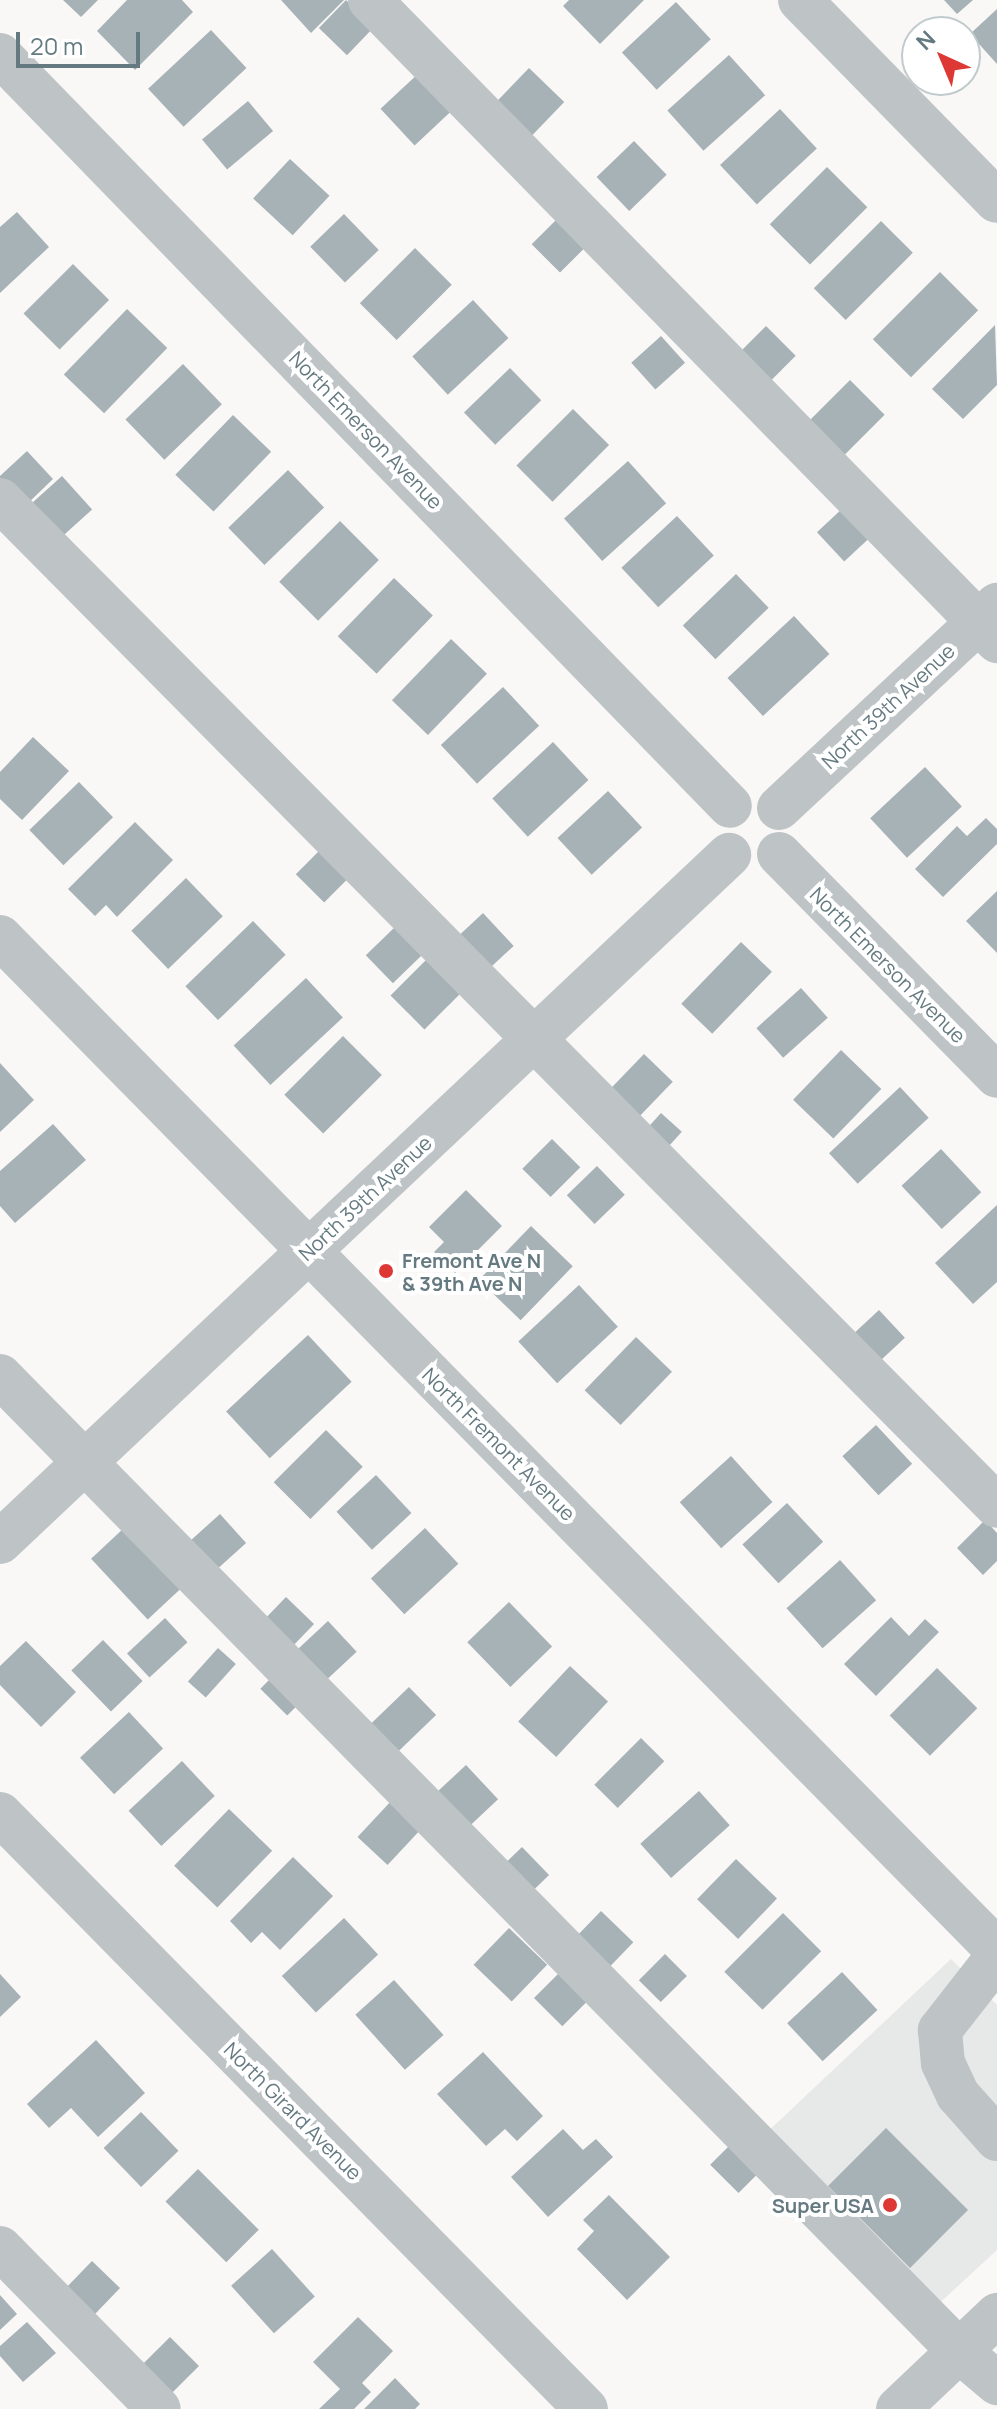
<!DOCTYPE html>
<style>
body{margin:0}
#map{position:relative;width:997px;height:2409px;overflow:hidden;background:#f9f8f7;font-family:Manrope,sans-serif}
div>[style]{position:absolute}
.built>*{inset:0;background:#e7e8e8}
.building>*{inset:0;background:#a7b2b6;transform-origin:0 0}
.minor>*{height:44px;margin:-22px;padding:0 22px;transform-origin:22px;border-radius:22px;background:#bec4c6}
.dots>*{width:22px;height:22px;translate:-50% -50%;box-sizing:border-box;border:4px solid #fff;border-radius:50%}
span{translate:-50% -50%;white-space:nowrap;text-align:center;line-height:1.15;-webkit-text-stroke:8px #fff;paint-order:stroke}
.street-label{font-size:20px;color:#657a80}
.poi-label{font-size:20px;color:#657a80;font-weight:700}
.left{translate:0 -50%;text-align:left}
.right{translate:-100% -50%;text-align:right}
.north{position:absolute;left:901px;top:16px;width:80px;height:80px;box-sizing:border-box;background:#fff;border:2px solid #c1cacc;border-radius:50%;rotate:316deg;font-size:22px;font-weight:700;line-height:32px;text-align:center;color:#657a80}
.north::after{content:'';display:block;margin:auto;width:28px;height:36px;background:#dd3833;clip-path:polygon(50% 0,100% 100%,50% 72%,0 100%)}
.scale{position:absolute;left:16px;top:32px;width:124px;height:36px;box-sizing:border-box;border:4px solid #657a80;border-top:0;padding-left:10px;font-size:24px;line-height:28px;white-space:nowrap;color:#657a80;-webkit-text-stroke:6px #fff;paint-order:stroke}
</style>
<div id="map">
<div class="built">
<div style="clip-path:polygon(951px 1959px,997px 2005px,997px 2250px,932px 2310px,762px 2137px)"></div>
</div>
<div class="building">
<div style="clip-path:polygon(63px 0,98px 0,81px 17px)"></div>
<div style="clip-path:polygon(127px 0,182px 0,193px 12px,135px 70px,97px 31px)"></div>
<div style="clip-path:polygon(281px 0,344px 0,311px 33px)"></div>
<div style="left:346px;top:0;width:39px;height:39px;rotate:44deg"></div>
<div style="clip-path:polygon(569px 0,644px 0,600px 44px,563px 6px)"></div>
<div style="clip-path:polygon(944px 0,973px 0,957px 14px)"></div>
<div style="left:676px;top:2px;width:51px;height:74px;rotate:47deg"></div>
<div style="clip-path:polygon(997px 9px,997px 64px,970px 34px)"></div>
<div style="left:211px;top:30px;width:52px;height:86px;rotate:47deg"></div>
<div style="left:729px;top:55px;width:54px;height:83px;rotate:48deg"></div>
<div style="left:529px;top:68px;width:49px;height:53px;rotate:44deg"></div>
<div style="left:420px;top:72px;width:50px;height:54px;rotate:47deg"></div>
<div style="left:248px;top:101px;width:39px;height:60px;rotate:50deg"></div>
<div style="left:780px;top:109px;width:54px;height:82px;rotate:47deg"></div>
<div style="left:634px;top:141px;width:47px;height:52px;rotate:46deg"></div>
<div style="left:290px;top:159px;width:54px;height:54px;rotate:43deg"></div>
<div style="left:827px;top:167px;width:57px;height:81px;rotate:45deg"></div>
<div style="clip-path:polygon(17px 212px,49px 247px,0 293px,0 227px)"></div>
<div style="left:344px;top:214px;width:50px;height:47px;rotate:46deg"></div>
<div style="left:560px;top:216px;width:40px;height:40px;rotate:45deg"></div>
<div style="left:881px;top:221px;width:45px;height:95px;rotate:45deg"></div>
<div style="left:415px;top:248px;width:52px;height:78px;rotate:45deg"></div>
<div style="left:73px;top:264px;width:51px;height:70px;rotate:45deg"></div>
<div style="left:940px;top:272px;width:54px;height:95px;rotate:45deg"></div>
<div style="left:473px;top:300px;width:52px;height:83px;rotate:47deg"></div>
<div style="left:127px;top:309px;width:56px;height:91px;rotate:44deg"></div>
<div style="clip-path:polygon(995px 325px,997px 385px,963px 419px,932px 389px)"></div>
<div style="left:766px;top:326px;width:42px;height:42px;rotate:45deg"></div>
<div style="left:661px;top:336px;width:36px;height:40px;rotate:48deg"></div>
<div style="left:183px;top:364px;width:56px;height:80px;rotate:46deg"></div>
<div style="left:510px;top:368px;width:45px;height:64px;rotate:46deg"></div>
<div style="left:850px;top:380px;width:49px;height:64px;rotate:45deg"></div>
<div style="left:573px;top:409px;width:51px;height:80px;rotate:45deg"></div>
<div style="left:233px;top:415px;width:53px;height:83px;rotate:44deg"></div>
<div style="clip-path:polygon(27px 451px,53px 479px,23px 508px,0 483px,0 476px)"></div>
<div style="left:628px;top:461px;width:57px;height:86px;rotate:48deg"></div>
<div style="left:288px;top:470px;width:52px;height:83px;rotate:46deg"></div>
<div style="left:62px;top:476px;width:45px;height:50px;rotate:48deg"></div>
<div style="left:844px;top:507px;width:40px;height:37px;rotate:47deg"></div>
<div style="left:677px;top:516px;width:54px;height:76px;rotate:47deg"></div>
<div style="left:340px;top:521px;width:55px;height:86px;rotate:45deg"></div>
<div style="left:736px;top:574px;width:47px;height:74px;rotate:46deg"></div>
<div style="left:394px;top:578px;width:54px;height:81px;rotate:44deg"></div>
<div style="left:794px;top:616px;width:52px;height:91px;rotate:47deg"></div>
<div style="left:451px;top:639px;width:50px;height:85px;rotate:44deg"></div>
<div style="left:503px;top:687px;width:53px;height:85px;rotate:47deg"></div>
<div style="clip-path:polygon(33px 737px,69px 771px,22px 820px,0 799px,0 772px)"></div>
<div style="left:553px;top:742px;width:52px;height:83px;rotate:47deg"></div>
<div style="left:925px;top:767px;width:54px;height:75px;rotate:47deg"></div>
<div style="left:79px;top:782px;width:49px;height:69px;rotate:46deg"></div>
<div style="left:608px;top:791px;width:50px;height:69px;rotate:47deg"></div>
<div style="clip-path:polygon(986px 818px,997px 829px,997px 844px,943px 897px,915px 869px,957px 826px,967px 836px)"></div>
<div style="clip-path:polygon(135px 822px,173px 860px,117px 917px,106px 905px,95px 916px,68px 889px)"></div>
<div style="left:322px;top:848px;width:40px;height:37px;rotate:45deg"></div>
<div style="left:186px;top:878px;width:53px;height:76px;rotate:46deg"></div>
<div style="clip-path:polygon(997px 891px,997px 953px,966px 921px)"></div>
<div style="left:483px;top:913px;width:45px;height:41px;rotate:47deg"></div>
<div style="left:253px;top:921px;width:47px;height:94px;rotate:46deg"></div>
<div style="left:396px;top:926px;width:39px;height:42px;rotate:46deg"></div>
<div style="left:741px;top:942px;width:43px;height:86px;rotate:44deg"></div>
<div style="left:428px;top:958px;width:48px;height:53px;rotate:45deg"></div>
<div style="left:306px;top:978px;width:54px;height:99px;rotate:47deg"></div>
<div style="left:801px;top:988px;width:40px;height:60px;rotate:48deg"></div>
<div style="left:343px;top:1036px;width:55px;height:83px;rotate:45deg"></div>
<div style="left:841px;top:1050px;width:56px;height:69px;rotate:44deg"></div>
<div style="left:644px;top:1054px;width:40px;height:59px;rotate:44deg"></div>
<div style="clip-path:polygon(0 1063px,34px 1100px,0 1132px)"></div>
<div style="left:900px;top:1087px;width:42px;height:97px;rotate:47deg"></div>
<div style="left:661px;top:1113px;width:28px;height:31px;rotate:42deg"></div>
<div style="clip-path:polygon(53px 1124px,86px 1160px,15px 1223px,0 1206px,0 1171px)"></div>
<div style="left:552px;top:1139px;width:40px;height:42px;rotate:45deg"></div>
<div style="left:941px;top:1149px;width:59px;height:54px;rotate:47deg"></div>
<div style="left:597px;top:1166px;width:40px;height:42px;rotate:46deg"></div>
<div style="clip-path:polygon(466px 1190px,502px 1226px,455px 1273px,434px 1252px,444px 1242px,429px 1227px)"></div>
<div style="clip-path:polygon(997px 1205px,997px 1282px,973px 1304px,935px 1263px)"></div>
<div style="left:531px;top:1226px;width:58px;height:75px;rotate:44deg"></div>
<div style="left:579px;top:1285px;width:57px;height:83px;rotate:47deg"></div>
<div style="left:879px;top:1310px;width:38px;height:47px;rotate:47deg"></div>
<div style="left:308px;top:1335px;width:64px;height:112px;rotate:47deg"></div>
<div style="left:636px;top:1337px;width:50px;height:74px;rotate:44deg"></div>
<div style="left:876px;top:1425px;width:53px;height:46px;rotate:47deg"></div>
<div style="left:326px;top:1430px;width:52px;height:74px;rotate:45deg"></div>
<div style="left:731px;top:1456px;width:62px;height:69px;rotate:48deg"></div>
<div style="left:376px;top:1475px;width:52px;height:54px;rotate:47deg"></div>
<div style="left:787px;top:1503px;width:53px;height:61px;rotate:47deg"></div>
<div style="left:220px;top:1514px;width:39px;height:47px;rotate:48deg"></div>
<div style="clip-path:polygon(985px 1520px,997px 1533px,997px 1561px,983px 1575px,957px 1548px)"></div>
<div style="left:124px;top:1528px;width:83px;height:45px;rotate:47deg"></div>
<div style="left:425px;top:1528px;width:49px;height:74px;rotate:47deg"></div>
<div style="left:840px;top:1560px;width:54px;height:72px;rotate:48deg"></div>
<div style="left:286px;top:1597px;width:39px;height:35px;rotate:44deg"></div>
<div style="left:509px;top:1602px;width:62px;height:58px;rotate:46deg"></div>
<div style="clip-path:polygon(891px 1617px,909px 1636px,925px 1619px,939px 1632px,876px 1696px,844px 1664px)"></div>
<div style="left:165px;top:1618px;width:33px;height:52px;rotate:47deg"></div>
<div style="left:328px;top:1621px;width:42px;height:48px;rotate:47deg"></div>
<div style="left:103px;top:1640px;width:57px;height:44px;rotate:46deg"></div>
<div style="clip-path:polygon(26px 1641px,76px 1692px,41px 1727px,0 1685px,0 1666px)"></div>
<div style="left:218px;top:1648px;width:24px;height:45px;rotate:42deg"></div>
<div style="left:570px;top:1666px;width:52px;height:76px;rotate:43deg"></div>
<div style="left:937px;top:1668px;width:57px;height:67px;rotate:45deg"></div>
<div style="left:278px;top:1671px;width:38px;height:25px;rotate:45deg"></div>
<div style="left:409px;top:1687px;width:39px;height:62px;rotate:46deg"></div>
<div style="left:129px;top:1712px;width:50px;height:67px;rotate:47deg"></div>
<div style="left:641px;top:1738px;width:33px;height:66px;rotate:45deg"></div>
<div style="left:182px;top:1761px;width:48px;height:73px;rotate:47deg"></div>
<div style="left:466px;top:1765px;width:47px;height:44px;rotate:47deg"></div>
<div style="left:699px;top:1791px;width:46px;height:79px;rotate:48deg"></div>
<div style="left:393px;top:1799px;width:41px;height:52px;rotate:43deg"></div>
<div style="left:229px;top:1809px;width:60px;height:79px;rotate:44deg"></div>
<div style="left:522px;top:1847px;width:39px;height:28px;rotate:46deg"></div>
<div style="clip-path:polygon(293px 1857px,333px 1896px,280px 1950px,262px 1932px,251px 1943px,230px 1921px)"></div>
<div style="left:736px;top:1859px;width:57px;height:56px;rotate:44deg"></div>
<div style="left:601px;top:1911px;width:45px;height:41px;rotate:44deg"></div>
<div style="left:783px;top:1913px;width:54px;height:83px;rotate:45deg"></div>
<div style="left:344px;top:1918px;width:50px;height:85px;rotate:47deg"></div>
<div style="left:509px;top:1928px;width:53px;height:51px;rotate:44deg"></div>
<div style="left:665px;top:1954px;width:31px;height:37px;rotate:45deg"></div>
<div style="left:563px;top:1969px;width:40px;height:41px;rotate:45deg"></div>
<div style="left:842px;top:1972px;width:52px;height:75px;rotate:47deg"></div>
<div style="clip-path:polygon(0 1974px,21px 1997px,0 2017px)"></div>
<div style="left:394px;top:1980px;width:74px;height:52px;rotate:48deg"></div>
<div style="clip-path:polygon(96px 2040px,145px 2093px,98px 2137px,71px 2108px,49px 2128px,27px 2104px)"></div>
<div style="clip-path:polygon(483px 2052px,543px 2116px,517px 2141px,505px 2129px,486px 2146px,437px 2094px)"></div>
<div style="left:141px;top:2112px;width:54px;height:52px;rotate:46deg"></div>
<div style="left:886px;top:2128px;width:116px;height:82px;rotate:45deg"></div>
<div style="clip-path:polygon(563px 2129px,583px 2150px,596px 2139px,613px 2157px,548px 2217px,511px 2177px)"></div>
<div style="left:730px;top:2145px;width:40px;height:28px;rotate:45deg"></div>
<div style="left:198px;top:2169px;width:86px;height:46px;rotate:45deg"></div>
<div style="clip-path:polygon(609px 2195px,670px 2257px,627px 2300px,577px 2249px,594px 2231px,583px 2220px)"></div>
<div style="left:272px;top:2249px;width:64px;height:55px;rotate:48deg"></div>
<div style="left:92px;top:2261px;width:39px;height:44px;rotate:44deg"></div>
<div style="clip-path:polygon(0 2295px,17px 2314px,0 2330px)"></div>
<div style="clip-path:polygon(358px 2317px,393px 2351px,362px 2383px,371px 2392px,354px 2409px,319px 2409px,340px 2389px,313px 2362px)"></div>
<div style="clip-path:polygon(27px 2322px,56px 2353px,23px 2382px,0 2356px,0 2346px)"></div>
<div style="left:170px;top:2337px;width:41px;height:45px;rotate:45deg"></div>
<div style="clip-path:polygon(395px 2378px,420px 2404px,415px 2409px,364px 2409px)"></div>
</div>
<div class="minor">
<div style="left:370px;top:0;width:897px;rotate:45.63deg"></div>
<div style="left:800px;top:0;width:281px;rotate:45.6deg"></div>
<div style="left:0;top:55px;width:1047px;rotate:45.81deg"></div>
<div style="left:0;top:500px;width:1416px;rotate:45.26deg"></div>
<div style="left:779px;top:808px;width:298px;rotate:-43deg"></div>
<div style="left:779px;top:854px;width:311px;rotate:45.5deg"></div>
<div style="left:0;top:937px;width:1421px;rotate:45.46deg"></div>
<div style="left:0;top:1376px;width:1368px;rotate:45.47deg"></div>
<div style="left:959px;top:2351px;width:50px;rotate:40.1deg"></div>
<div style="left:0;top:1542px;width:1002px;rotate:-43.3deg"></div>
<div style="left:0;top:1814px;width:835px;rotate:45.44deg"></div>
<div style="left:997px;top:1957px;width:93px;rotate:128deg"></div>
<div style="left:940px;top:2030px;width:33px;rotate:85deg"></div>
<div style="left:943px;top:2063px;width:35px;rotate:65deg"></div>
<div style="left:958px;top:2095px;width:59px;rotate:48.4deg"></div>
<div style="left:0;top:2248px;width:226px;rotate:45.4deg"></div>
<div style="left:898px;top:2409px;width:137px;rotate:-43.5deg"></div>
</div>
<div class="dots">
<div style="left:386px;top:1271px;background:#dd3833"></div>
<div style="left:890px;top:2205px;background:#dd3833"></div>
</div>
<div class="street-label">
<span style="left:366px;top:430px;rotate:46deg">North Emerson Avenue</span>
<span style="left:888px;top:706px;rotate:-43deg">North 39th Avenue</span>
<span style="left:888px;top:965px;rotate:45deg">North Emerson Avenue</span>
<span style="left:365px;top:1198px;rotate:-43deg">North 39th Avenue</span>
<span style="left:499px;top:1444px;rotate:45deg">North Fremont Avenue</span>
<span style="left:293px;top:2111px;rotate:45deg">North Girard Avenue</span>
</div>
<div class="poi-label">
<span class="left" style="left:402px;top:1272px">Fremont Ave N<br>&amp; 39th Ave N</span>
<span class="right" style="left:874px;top:2205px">Super USA</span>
</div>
<div class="north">N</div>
<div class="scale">20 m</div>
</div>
